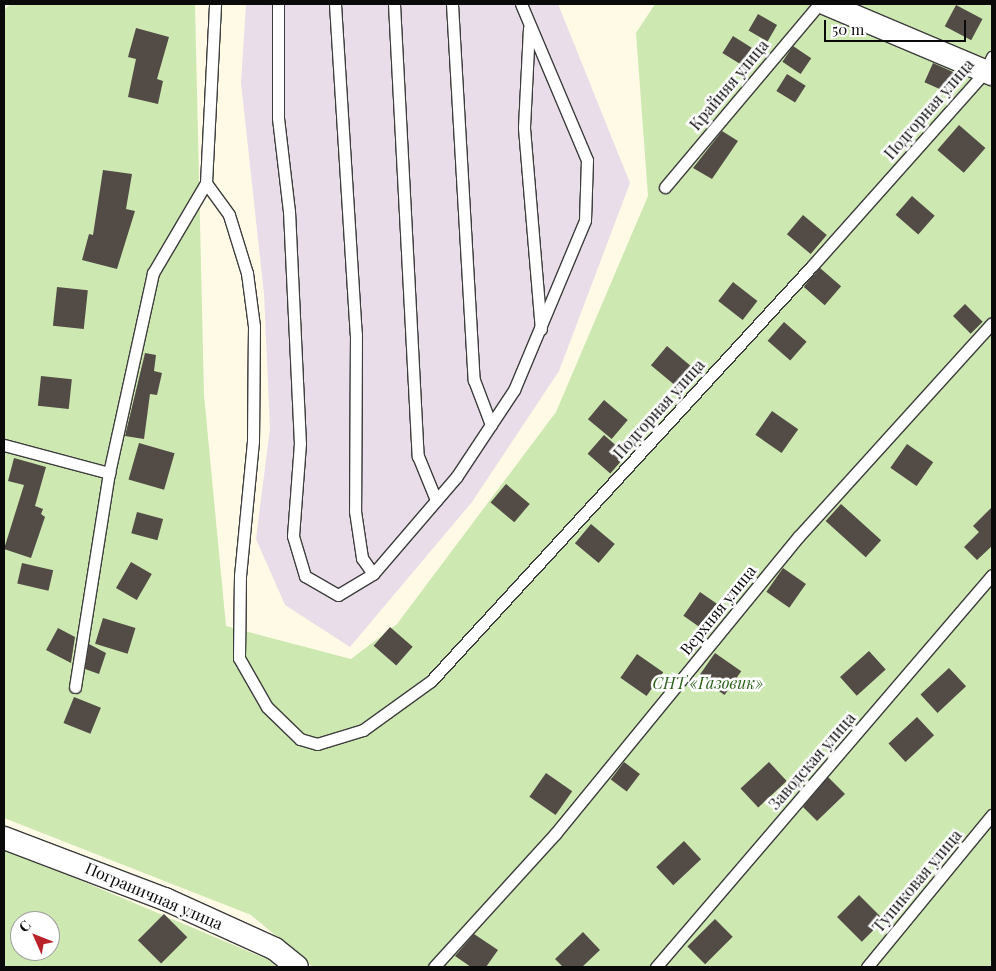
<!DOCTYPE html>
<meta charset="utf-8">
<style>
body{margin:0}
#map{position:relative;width:996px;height:971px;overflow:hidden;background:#fffae6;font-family:"Playfair Display",serif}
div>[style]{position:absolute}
.industrial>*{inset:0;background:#e8dde9}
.green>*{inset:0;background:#cee8b1}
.building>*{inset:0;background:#524b46;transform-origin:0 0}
.roads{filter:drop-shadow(1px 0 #3d3d3d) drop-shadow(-1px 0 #3d3d3d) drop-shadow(0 1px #3d3d3d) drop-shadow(0 -1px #3d3d3d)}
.service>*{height:11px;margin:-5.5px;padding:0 5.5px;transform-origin:5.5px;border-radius:5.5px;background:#fff}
.minor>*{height:22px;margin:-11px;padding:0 11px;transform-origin:11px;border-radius:11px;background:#fff}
span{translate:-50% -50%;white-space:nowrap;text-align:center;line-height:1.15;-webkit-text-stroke:5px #fff;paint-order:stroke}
.street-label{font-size:16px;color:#0a0a0a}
.park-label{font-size:16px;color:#2a611b;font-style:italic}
.frame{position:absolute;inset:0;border:5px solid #0a0a0a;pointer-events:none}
.north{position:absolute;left:10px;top:911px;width:50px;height:50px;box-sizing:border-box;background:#fff;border:1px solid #9d9d9d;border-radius:50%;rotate:314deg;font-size:14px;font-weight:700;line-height:20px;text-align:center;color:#0a0a0a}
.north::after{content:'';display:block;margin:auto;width:18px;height:22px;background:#ba222a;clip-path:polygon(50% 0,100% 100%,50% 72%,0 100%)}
.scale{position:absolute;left:824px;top:20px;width:142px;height:22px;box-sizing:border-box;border:2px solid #0a0a0a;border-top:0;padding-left:6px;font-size:15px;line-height:18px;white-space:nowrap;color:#0a0a0a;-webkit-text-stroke:4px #fff;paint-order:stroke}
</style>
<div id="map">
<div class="industrial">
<div style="clip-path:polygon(246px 4px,558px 4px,630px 183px,559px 371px,472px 502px,350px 647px,285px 605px,256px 539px,270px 428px,264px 294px,241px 83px)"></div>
</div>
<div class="green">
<div style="clip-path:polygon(11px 4px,195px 4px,204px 395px,226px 626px,351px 659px,397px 624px,556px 412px,648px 196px,636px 33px,655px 4px,992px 4px,992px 967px,313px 967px,251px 915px,4px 818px,4px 10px)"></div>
<div style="clip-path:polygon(evenodd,4px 848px,269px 960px,277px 967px,4px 967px,4px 848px,20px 921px,50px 921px,50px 951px,20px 951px,20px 921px)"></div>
</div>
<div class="building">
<div style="left:956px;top:5px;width:30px;height:24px;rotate:28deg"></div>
<div style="left:758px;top:14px;width:22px;height:19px;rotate:30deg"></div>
<div style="clip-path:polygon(136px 28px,169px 37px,157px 79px,163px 81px,158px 104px,128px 97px,136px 59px,128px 57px)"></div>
<div style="left:733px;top:36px;width:22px;height:20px;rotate:32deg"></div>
<div style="left:793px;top:46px;width:22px;height:19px;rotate:34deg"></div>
<div style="left:933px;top:63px;width:30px;height:21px;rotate:24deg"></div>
<div style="left:787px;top:74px;width:22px;height:20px;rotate:32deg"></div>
<div style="left:959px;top:125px;width:35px;height:33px;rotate:41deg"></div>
<div style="clip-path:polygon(722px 131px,738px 141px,712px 179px,693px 168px)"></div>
<div style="clip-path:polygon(103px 170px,132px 174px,126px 209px,135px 211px,117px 269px,82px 260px,89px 234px,93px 235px)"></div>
<div style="left:912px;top:196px;width:30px;height:25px;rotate:41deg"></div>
<div style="left:803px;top:215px;width:31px;height:25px;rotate:40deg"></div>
<div style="left:820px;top:268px;width:28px;height:25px;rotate:41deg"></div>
<div style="left:733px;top:282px;width:31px;height:24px;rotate:38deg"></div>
<div style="left:57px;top:287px;width:31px;height:39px;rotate:6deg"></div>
<div style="left:965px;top:304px;width:25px;height:17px;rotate:45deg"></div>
<div style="left:784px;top:322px;width:30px;height:25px;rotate:41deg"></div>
<div style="left:667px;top:346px;width:31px;height:25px;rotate:40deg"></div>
<div style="clip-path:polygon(145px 353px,156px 355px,154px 371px,162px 373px,157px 395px,150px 394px,144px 439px,125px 436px)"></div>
<div style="left:41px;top:376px;width:31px;height:30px;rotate:6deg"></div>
<div style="left:604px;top:400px;width:31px;height:25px;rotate:40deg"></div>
<div style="left:772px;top:411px;width:32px;height:29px;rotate:35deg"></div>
<div style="left:604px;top:435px;width:30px;height:25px;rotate:41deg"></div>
<div style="left:139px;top:443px;width:37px;height:38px;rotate:16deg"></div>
<div style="left:907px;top:444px;width:32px;height:29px;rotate:35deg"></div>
<div style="clip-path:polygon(14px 458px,46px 467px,35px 506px,43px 509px,41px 514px,45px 517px,31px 558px,4px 549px,24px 485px,8px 481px)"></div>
<div style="left:506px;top:484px;width:31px;height:24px;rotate:40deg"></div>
<div style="left:841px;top:504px;width:54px;height:23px;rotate:42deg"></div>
<div style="clip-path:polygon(992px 507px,992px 546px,977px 560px,964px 547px,979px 532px,973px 526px)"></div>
<div style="left:137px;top:512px;width:27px;height:22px;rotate:15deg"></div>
<div style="left:591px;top:524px;width:31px;height:25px;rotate:40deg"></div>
<div style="left:131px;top:562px;width:24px;height:30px;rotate:30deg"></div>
<div style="left:22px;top:563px;width:32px;height:21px;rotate:13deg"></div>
<div style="left:783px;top:568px;width:28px;height:29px;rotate:35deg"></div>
<div style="left:700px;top:592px;width:32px;height:29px;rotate:35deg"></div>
<div style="left:103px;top:618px;width:34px;height:27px;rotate:17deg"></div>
<div style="left:390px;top:627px;width:30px;height:25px;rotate:41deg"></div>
<div style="clip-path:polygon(58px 628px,75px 637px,71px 663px,46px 650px)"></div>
<div style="clip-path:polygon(89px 644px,106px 653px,99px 674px,85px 669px)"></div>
<div style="left:869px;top:651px;width:25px;height:39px;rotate:48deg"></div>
<div style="left:715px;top:653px;width:32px;height:29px;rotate:35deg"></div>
<div style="left:637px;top:654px;width:32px;height:29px;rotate:35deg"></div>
<div style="left:949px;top:668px;width:25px;height:39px;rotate:47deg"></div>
<div style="left:74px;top:697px;width:29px;height:28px;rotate:22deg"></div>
<div style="left:917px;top:717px;width:25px;height:39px;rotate:47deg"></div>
<div style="left:624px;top:762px;width:20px;height:22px;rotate:37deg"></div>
<div style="left:769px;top:762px;width:26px;height:39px;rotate:47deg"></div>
<div style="left:546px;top:773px;width:32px;height:29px;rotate:35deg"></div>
<div style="clip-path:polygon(828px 777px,845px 794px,817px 821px,803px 807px)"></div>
<div style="left:684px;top:841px;width:25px;height:38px;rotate:47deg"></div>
<div style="left:859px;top:895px;width:35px;height:31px;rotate:45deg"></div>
<div style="left:164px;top:914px;width:33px;height:37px;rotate:45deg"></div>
<div style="left:715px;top:919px;width:25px;height:39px;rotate:45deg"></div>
<div style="clip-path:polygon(583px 932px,600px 950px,582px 967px,563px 967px,555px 959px)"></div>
<div style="clip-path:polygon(474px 934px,498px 950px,486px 967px,471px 967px,455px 956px)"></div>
</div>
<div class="roads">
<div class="service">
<div style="left:278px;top:4px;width:114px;rotate:90deg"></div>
<div style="left:278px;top:118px;width:94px;rotate:83.3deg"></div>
<div style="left:289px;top:211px;width:232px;rotate:87.3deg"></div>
<div style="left:300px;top:443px;width:93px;rotate:94.3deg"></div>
<div style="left:293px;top:536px;width:42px;rotate:73.3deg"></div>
<div style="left:305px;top:576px;width:38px;rotate:30deg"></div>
<div style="left:338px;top:595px;width:41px;rotate:-31deg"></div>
<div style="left:373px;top:574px;width:129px;rotate:-49.4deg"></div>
<div style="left:457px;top:476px;width:103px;rotate:-56.5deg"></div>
<div style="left:514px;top:390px;width:184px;rotate:-67.3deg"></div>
<div style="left:585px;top:220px;width:60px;rotate:-88.1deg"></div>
<div style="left:587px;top:160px;width:169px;rotate:-112.9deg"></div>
<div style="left:335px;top:4px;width:331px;rotate:86.4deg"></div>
<div style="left:356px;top:334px;width:177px;rotate:90.3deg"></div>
<div style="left:355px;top:511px;width:48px;rotate:81.5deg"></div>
<div style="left:362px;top:558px;width:19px;rotate:55deg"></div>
<div style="left:394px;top:4px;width:453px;rotate:87deg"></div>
<div style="left:418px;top:456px;width:48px;rotate:67.8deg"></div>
<div style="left:452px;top:4px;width:377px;rotate:86.7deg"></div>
<div style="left:474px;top:380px;width:48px;rotate:69.3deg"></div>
<div style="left:529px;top:28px;width:100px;rotate:92.9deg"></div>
<div style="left:524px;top:128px;width:202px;rotate:85.2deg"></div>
<div style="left:206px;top:183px;width:39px;rotate:54deg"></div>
<div style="left:229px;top:215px;width:61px;rotate:72.8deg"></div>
<div style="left:247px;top:273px;width:53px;rotate:82.5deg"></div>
<div style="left:254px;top:326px;width:115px;rotate:90.5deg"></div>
<div style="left:253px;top:441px;width:135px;rotate:95.5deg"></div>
<div style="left:240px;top:575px;width:83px;rotate:90.7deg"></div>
<div style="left:239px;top:658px;width:56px;rotate:60.3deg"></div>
<div style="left:267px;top:707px;width:46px;rotate:44.1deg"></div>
<div style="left:300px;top:739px;width:18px;rotate:16deg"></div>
<div style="left:317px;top:744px;width:48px;rotate:-16.9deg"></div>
<div style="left:363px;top:730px;width:84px;rotate:-35.8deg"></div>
<div style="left:431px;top:681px;width:563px;rotate:-47.45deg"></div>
<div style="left:812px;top:266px;width:260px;rotate:-48.3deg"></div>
<div style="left:985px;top:72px;width:17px;rotate:-65deg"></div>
<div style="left:665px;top:187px;width:239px;rotate:-49.9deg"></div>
<div style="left:4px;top:445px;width:109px;rotate:14.9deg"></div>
<div style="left:109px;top:473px;width:205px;rotate:-77.6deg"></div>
<div style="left:153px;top:273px;width:104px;rotate:-59.5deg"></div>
<div style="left:206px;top:183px;width:179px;rotate:-87.1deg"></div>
<div style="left:75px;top:687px;width:217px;rotate:-81deg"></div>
<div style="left:434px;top:967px;width:180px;rotate:-47.7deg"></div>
<div style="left:555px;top:834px;width:385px;rotate:-50.7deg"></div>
<div style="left:799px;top:536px;width:287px;rotate:-47.8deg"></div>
<div style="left:656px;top:967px;width:516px;rotate:-49.4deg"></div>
<div style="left:867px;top:967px;width:197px;rotate:-50.6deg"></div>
</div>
<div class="minor">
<div style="left:826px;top:4px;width:180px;rotate:22.9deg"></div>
<div style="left:4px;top:838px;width:172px;rotate:20.8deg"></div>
<div style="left:165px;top:899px;width:121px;rotate:24.4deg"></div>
<div style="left:275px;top:949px;width:28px;rotate:39deg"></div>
</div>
</div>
<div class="street-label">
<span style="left:729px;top:85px;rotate:-50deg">Крайняя улица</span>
<span style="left:929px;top:109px;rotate:-49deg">Подгорная улица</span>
<span style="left:659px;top:409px;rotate:-48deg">Подгорная улица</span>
<span style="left:718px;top:610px;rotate:-51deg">Верхняя улица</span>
<span style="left:812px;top:761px;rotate:-49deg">Заводская улица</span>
<span style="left:917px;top:881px;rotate:-50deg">Тупиковая улица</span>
<span style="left:154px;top:896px;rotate:23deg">Пограничная улица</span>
</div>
<div class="park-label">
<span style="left:708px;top:683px">СНТ «Газовик»</span>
</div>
<div class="frame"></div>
<div class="north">С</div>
<div class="scale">50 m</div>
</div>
